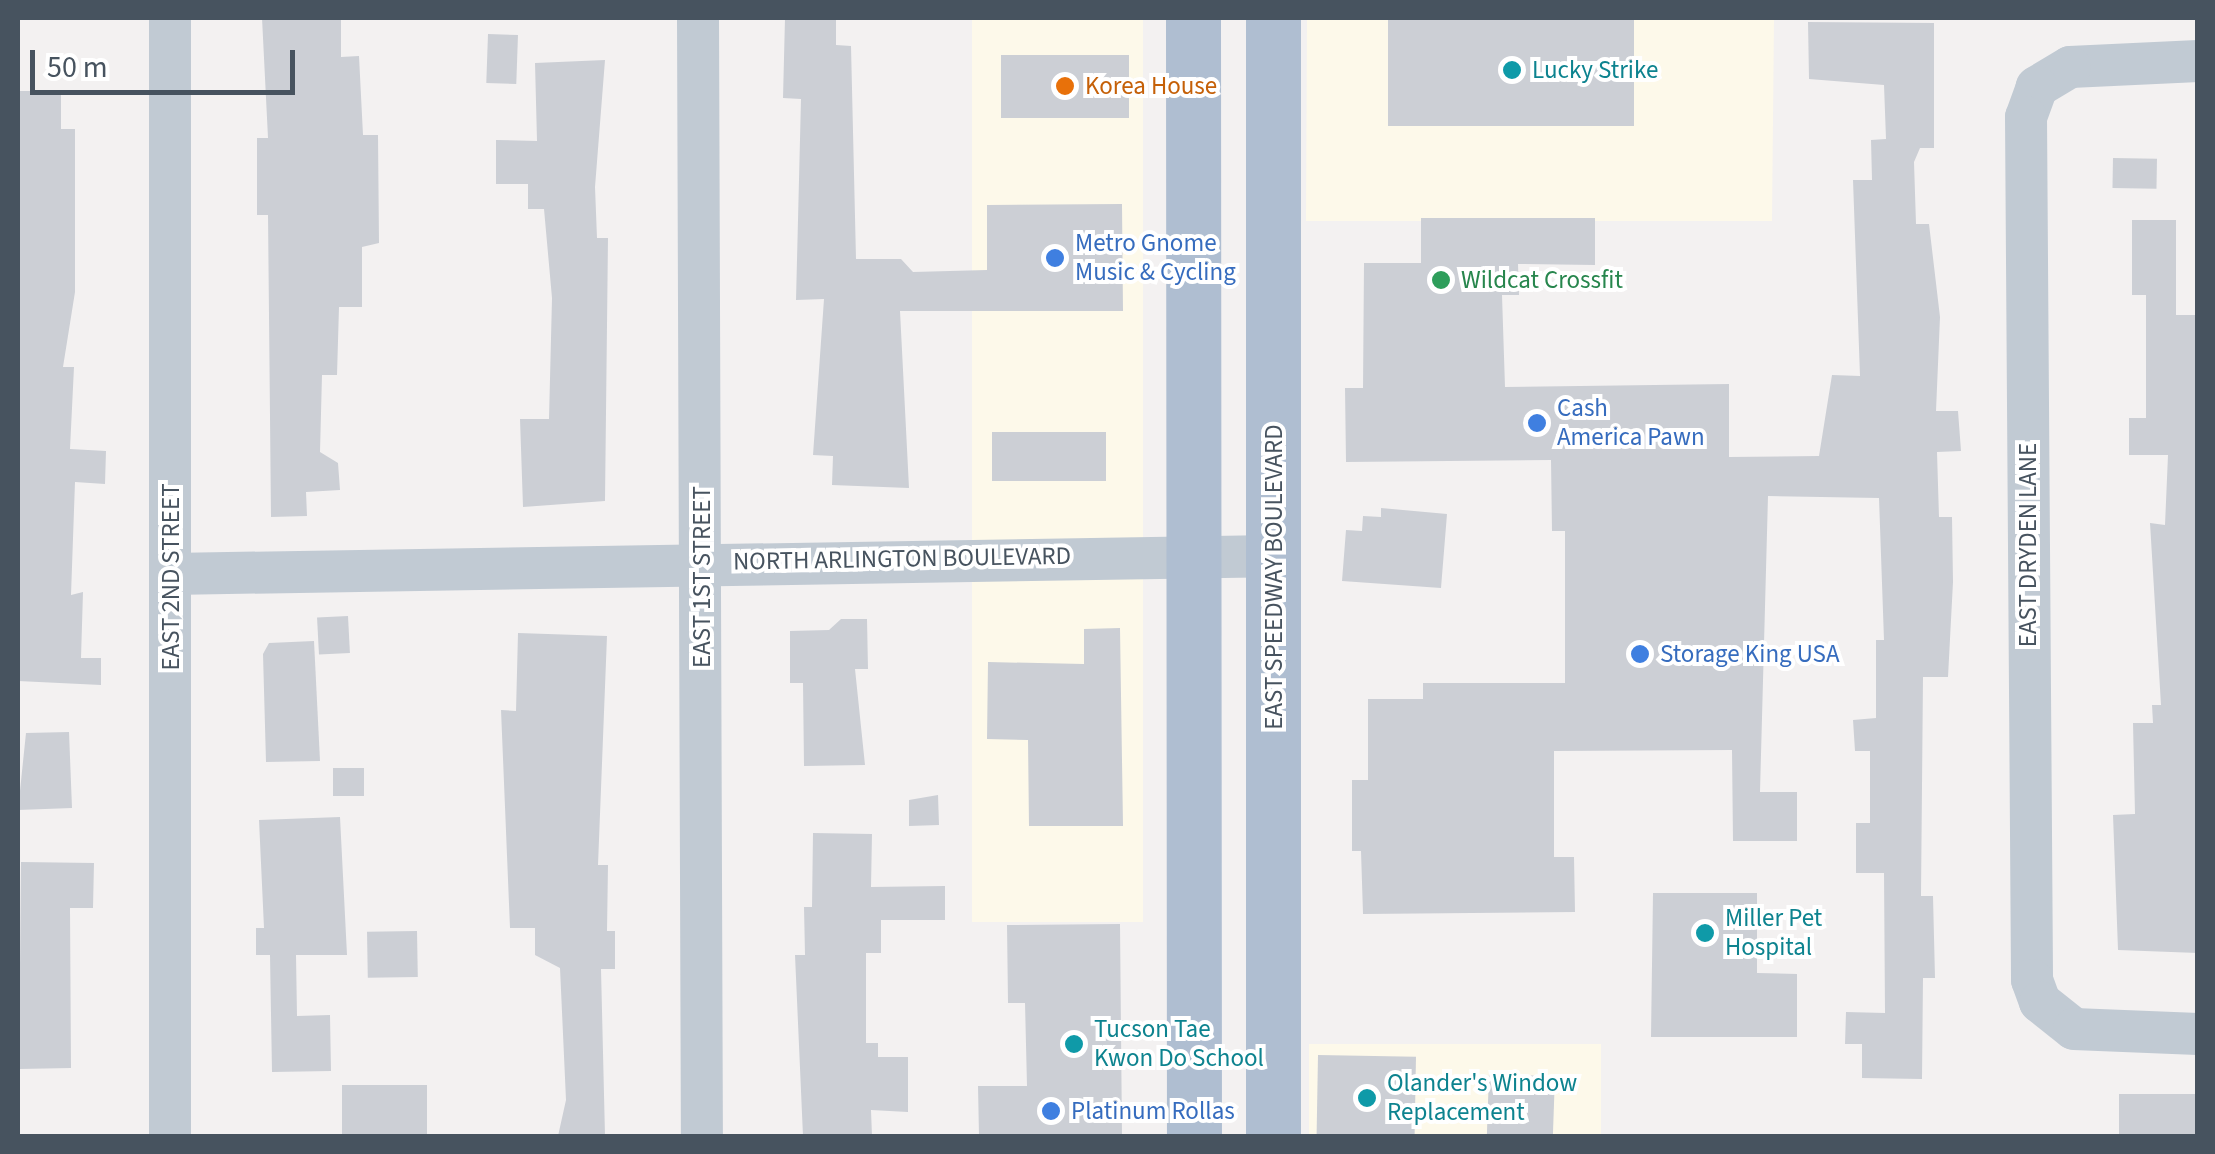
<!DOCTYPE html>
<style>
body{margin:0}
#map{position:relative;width:2215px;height:1154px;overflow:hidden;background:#f3f1f1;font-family:"Source Sans 3",sans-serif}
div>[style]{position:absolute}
.commercial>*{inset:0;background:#fdf9ea;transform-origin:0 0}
.building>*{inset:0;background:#cccfd5;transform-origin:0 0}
.street>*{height:42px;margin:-21px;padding:0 21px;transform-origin:21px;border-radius:21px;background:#c1cad3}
.primary>*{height:55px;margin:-27.5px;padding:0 27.5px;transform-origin:27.5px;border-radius:27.5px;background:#afbed1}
.dots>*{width:28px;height:28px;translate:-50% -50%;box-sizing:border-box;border:5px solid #fff;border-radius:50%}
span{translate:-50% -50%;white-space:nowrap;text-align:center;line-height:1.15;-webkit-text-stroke:8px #fff;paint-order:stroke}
.culture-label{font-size:25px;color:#0d838f}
.left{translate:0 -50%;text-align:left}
.food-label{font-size:25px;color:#c56008}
.shop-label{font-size:25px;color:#366cbe}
.leisure-label{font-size:25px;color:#27864d}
.street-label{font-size:25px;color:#47535f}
.frame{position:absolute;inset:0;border:20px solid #47535f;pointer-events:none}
.scale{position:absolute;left:30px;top:50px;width:265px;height:45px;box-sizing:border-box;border:5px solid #47535f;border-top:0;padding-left:12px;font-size:30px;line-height:35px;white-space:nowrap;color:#47535f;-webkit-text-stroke:8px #fff;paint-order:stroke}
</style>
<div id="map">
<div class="commercial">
<div style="left:972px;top:18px;width:171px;height:904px"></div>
<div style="clip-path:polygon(1307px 18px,2051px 18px,1774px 18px,1772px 221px,1306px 221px)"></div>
<div style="left:1309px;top:1044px;width:292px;height:92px"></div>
</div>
<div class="building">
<div style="clip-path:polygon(262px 18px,341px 18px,341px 57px,359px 56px,363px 135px,378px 135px,379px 243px,362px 247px,362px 307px,339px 307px,337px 375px,322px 375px,320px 452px,338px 463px,340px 490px,306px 492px,307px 516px,271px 517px,268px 215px,257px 215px,257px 138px,268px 138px)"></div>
<div style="clip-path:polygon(785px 18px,836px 20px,836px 45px,851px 46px,856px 259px,901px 259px,913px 272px,987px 270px,987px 205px,1122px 204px,1123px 311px,900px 311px,909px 488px,832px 485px,833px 456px,813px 455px,824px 299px,796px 300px,801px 99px,783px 98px)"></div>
<div style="left:1388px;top:18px;width:246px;height:108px"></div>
<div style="clip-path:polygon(1808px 22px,1934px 23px,1934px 148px,1920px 148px,1914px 162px,1916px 224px,1929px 224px,1940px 317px,1936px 411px,1958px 411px,1961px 451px,1937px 452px,1939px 517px,1952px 517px,1953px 582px,1948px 677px,1923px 677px,1921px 896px,1933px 896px,1935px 978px,1923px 978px,1922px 1079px,1862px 1078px,1862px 1044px,1845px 1044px,1846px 1012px,1885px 1013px,1884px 873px,1856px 873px,1856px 823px,1870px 823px,1870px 751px,1855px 751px,1853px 720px,1876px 718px,1876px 640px,1884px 640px,1879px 498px,1768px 496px,1760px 792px,1797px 792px,1797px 841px,1733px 841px,1732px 750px,1554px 751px,1554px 857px,1574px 857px,1575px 912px,1363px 914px,1361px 851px,1352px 851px,1352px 780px,1368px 780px,1368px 699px,1423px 699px,1423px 683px,1565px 683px,1565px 531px,1552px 531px,1551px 460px,1346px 462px,1345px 388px,1363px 388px,1364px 263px,1421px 263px,1421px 218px,1595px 218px,1595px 265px,1518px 264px,1519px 295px,1502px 295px,1505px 387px,1729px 384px,1729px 457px,1819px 456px,1832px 375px,1860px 376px,1853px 180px,1872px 180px,1871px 140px,1886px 139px,1884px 85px,1809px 79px)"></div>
<div style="left:488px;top:34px;width:30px;height:49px;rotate:2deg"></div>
<div style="left:1001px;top:55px;width:128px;height:63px"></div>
<div style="clip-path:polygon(605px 60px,595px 187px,597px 238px,608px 238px,605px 501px,523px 507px,520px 419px,549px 419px,552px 298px,544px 209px,528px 209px,528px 184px,496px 184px,496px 140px,537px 141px,535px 63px)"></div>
<div style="clip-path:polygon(18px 91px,61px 91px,61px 129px,75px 129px,75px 292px,63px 367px,74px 367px,70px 449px,106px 451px,105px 484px,75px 482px,71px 595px,83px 592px,81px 658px,101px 658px,101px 685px,18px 681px)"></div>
<div style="left:2113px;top:158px;width:44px;height:30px;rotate:1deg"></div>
<div style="clip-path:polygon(2132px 220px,2176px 220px,2176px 315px,2198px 315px,2198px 953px,2118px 950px,2113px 815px,2135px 814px,2133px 723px,2153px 723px,2152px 705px,2161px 705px,2150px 523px,2165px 525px,2168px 455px,2129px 455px,2129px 418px,2146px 418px,2146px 295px,2132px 295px)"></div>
<div style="left:1106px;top:432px;width:49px;height:114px;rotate:90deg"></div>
<div style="clip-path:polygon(1381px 508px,1447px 514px,1441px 588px,1342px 581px,1346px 530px,1362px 531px,1363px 516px,1381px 517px)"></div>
<div style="left:348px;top:616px;width:37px;height:31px;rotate:87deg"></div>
<div style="clip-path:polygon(841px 619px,867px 619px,868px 669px,855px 669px,865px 765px,804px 766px,803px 683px,790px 683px,790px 631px,829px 630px)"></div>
<div style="clip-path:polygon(1120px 628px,1123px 826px,1029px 826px,1028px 740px,987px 739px,988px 662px,1084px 664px,1084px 629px)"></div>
<div style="clip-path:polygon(518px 633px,607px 636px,598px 865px,608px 865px,607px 931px,615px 931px,615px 969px,601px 969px,605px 1136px,558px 1136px,566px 1100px,560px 968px,535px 955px,535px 928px,510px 928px,501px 710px,516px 711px)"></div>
<div style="clip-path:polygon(314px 641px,320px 761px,266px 762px,263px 654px,269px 643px)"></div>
<div style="clip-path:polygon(69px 732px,72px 808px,18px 810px,26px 733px)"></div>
<div style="left:364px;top:768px;width:28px;height:31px;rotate:90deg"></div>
<div style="clip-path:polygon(938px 795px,939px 825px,909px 826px,909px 800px)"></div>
<div style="clip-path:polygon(340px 817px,347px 955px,296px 955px,297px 1016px,330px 1015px,331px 1071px,272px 1072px,270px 955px,256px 955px,256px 928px,264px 928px,259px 820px)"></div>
<div style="clip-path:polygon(813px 833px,872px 834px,871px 887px,945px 886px,945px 920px,881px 920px,881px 953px,866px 953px,866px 1043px,878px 1043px,878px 1057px,908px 1057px,908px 1112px,871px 1110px,872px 1136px,803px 1136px,795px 955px,805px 955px,804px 907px,812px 907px)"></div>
<div style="clip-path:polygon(21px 862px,94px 863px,93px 908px,70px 908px,71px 1068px,19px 1069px)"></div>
<div style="clip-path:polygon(1653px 893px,1757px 893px,1757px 973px,1797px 974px,1797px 1037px,1651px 1037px)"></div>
<div style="clip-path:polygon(1120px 924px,1122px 1136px,979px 1136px,978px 1086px,1027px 1086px,1025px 1003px,1008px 1003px,1007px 925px)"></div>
<div style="left:417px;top:931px;width:46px;height:50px;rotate:89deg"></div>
<div style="left:1318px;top:1055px;width:98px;height:81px;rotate:1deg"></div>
<div style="left:1489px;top:1074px;width:66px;height:62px;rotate:2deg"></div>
<div style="left:342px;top:1085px;width:85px;height:51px"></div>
<div style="left:2119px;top:1094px;width:79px;height:42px"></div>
</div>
<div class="street">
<div style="left:698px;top:18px;width:1118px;rotate:89.8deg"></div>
<div style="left:2198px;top:61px;width:128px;rotate:177.3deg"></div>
<div style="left:2070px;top:67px;width:39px;rotate:149deg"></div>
<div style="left:2037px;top:87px;width:32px;rotate:110deg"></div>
<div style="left:2026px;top:117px;width:863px;rotate:89.6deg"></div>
<div style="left:2032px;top:980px;width:23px;rotate:70deg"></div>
<div style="left:2040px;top:1002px;width:43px;rotate:38.5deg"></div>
<div style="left:2074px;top:1029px;width:124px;rotate:2.3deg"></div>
<div style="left:171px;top:574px;width:1103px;rotate:-0.93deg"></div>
<div style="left:170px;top:1136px;width:1118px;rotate:-90deg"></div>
</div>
<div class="primary">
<div style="left:1193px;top:18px;width:1118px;rotate:89.95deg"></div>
<div style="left:1273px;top:18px;width:1118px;rotate:90deg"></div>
</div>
<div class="dots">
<div style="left:1512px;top:70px;background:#0f9aa8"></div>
<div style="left:1065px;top:86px;background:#e8710a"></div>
<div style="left:1055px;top:258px;background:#3f7fe0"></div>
<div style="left:1441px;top:280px;background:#2e9e5b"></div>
<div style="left:1537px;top:423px;background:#3f7fe0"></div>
<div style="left:1640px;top:654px;background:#3f7fe0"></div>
<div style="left:1705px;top:933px;background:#0f9aa8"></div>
<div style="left:1074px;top:1044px;background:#0f9aa8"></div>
<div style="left:1367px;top:1098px;background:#0f9aa8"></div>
<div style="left:1051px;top:1111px;background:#3f7fe0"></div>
</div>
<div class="culture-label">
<span class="left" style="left:1532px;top:70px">Lucky Strike</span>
<span class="left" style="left:1725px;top:933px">Miller Pet<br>Hospital</span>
<span class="left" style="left:1094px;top:1044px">Tucson Tae<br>Kwon Do School</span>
<span class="left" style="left:1387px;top:1098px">Olander's Window<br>Replacement</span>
</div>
<div class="food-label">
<span class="left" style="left:1085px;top:86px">Korea House</span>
</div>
<div class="shop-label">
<span class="left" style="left:1075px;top:258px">Metro Gnome<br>Music &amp; Cycling</span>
<span class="left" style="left:1557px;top:423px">Cash<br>America Pawn</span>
<span class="left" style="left:1660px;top:654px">Storage King USA</span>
<span class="left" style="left:1071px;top:1111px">Platinum Rollas</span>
</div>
<div class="leisure-label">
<span class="left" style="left:1461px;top:280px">Wildcat Crossfit</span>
</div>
<div class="street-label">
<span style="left:2028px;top:545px;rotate:-90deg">EAST DRYDEN LANE</span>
<span style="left:902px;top:559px;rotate:-1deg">NORTH ARLINGTON BOULEVARD</span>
<span style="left:171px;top:577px;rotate:-90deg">EAST 2ND STREET</span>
<span style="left:702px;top:577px;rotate:-90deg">EAST 1ST STREET</span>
<span style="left:1274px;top:577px;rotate:-90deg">EAST SPEEDWAY BOULEVARD</span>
</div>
<div class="frame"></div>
<div class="scale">50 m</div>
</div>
